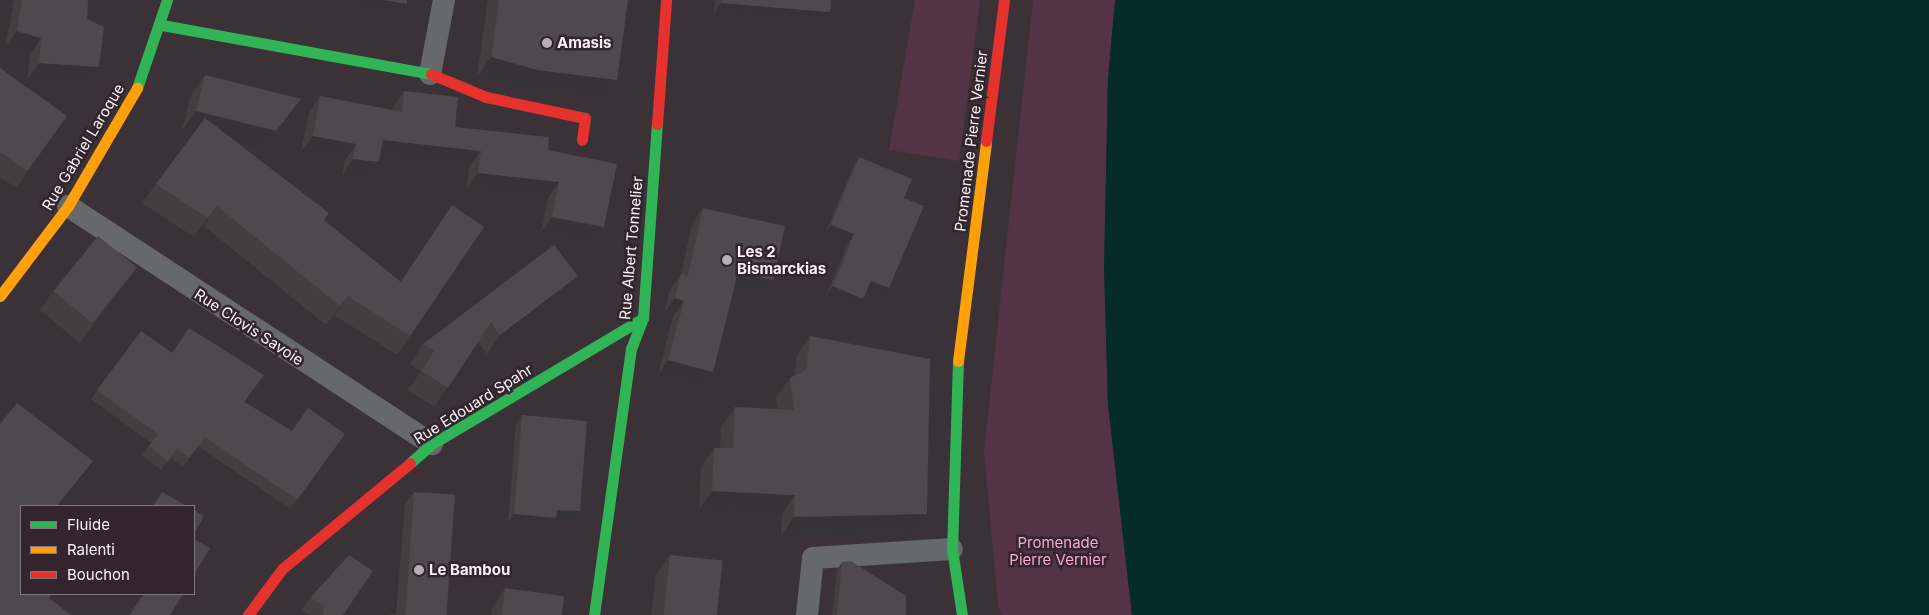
<!DOCTYPE html>
<style>
body{margin:0}
#map{position:relative;width:1929px;height:615px;overflow:hidden;background:#3a3237;font-family:Inter,sans-serif}
div>[style]{position:absolute}
.green>*{inset:0;background:#543347}
.water>*{inset:0;background:#052c28}
.street>*{height:22px;margin:-11px;padding:0 11px;transform-origin:11px;border-radius:11px;background:#676869}
.fast>*{height:11px;margin:-5.5px;padding:0 5.5px;transform-origin:5.5px;border-radius:5.5px;background:#30b455}
.slow>*{height:11px;margin:-5.5px;padding:0 5.5px;transform-origin:5.5px;border-radius:5.5px;background:#ff9f0a}
.jam>*{height:11px;margin:-5.5px;padding:0 5.5px;transform-origin:5.5px;border-radius:5.5px;background:#e5322d}
.wall>*{inset:0;background:#443e41}
.shaded-wall>*{inset:0;background:#373235}
.building>*{inset:0;background:#4f484c;transform-origin:0 0}
.dots>*{width:14px;height:14px;translate:-50% -50%;box-sizing:border-box;border:2px solid #33252e;border-radius:50%}
span{translate:-50% -50%;white-space:nowrap;text-align:center;line-height:1.15;-webkit-text-stroke:5px #33252e;paint-order:stroke}
.poi-label{font-size:15px;color:#fcf2f7;font-weight:700}
.left{translate:0 -50%;text-align:left}
.street-label{font-size:15px;color:#fcf2f7}
.park-label{font-size:15px;color:#f6a8d8}
.legend{position:absolute;left:20px;top:505px;width:175px;height:90px;box-sizing:border-box;background:#33252e;border:1px solid #83777e;margin:0;padding:6px 9px;list-style:none;font-size:15px;color:#fcf2f7}
.legend li{display:flex;align-items:center;gap:10px;height:25px}
.legend b{width:25px;border:1px solid #83777e}
</style>
<div id="map">
<div class="green">
<div style="clip-path:polygon(915px 0,980px 0,959px 161px,889px 150px)"></div>
<div style="clip-path:polygon(1033px 0,1115px 0,1108px 78px,1104px 269px,1108px 405px,1132px 615px,1001px 615px,998px 605px,984px 451px)"></div>
</div>
<div class="water">
<div style="clip-path:polygon(1115px 0,1929px 0,1929px 615px,1132px 615px,1108px 405px,1104px 269px,1108px 78px)"></div>
</div>
<div class="street">
<div style="left:430px;top:74px;width:75px;rotate:-79.3deg"></div>
<div style="left:68px;top:206px;width:435px;rotate:33.2deg"></div>
<div style="left:807px;top:615px;width:57px;rotate:-84deg"></div>
<div style="left:813px;top:558px;width:139px;rotate:-3.7deg"></div>
</div>
<div class="fast">
<div style="left:162px;top:25px;width:273px;rotate:10.3deg"></div>
<div style="left:137px;top:88px;width:93px;rotate:-71.2deg"></div>
<div style="left:958px;top:361px;width:188px;rotate:91.8deg"></div>
<div style="left:952px;top:549px;width:67px;rotate:81.4deg"></div>
<div style="left:410px;top:463px;width:29px;rotate:-41deg"></div>
<div style="left:432px;top:444px;width:246px;rotate:-30.8deg"></div>
<div style="left:594px;top:615px;width:269px;rotate:-82.1deg"></div>
<div style="left:631px;top:349px;width:33px;rotate:-69deg"></div>
<div style="left:643px;top:318px;width:195px;rotate:-85.9deg"></div>
</div>
<div class="slow">
<div style="left:0;top:296px;width:113px;rotate:-52.9deg"></div>
<div style="left:68px;top:206px;width:137px;rotate:-59.7deg"></div>
<div style="left:958px;top:361px;width:222px;rotate:-82.7deg"></div>
</div>
<div class="jam">
<div style="left:431px;top:74px;width:60px;rotate:22.7deg"></div>
<div style="left:486px;top:97px;width:101px;rotate:12deg"></div>
<div style="left:585px;top:118px;width:22px;rotate:98deg"></div>
<div style="left:657px;top:124px;width:124px;rotate:-85.8deg"></div>
<div style="left:986px;top:141px;width:142px;rotate:-82.7deg"></div>
<div style="left:248px;top:615px;width:57px;rotate:-53.5deg"></div>
<div style="left:282px;top:569px;width:166px;rotate:-39.6deg"></div>
</div>
<div class="wall">
<div style="clip-path:polygon(14px 0,88px 0,87px 19px,87px 84px,27px 80px,30px 54px,5px 47px)"></div>
<div style="clip-path:polygon(488px 0,628px 0,617px 80px,603px 99px,523px 89px,477px 77px)"></div>
<div style="clip-path:polygon(715px 0,831px 0,830px 12px,824px 21px,714px 13px)"></div>
<div style="clip-path:polygon(0 68px,67px 116px,16px 188px,0 177px)"></div>
<div style="clip-path:polygon(205px 75px,301px 99px,287px 118px,262px 150px,240px 145px,324px 220px,400px 282px,452px 205px,484px 227px,397px 355px,334px 315px,326px 325px,204px 226px,194px 237px,142px 203px,156px 184px,194px 133px,182px 130px,191px 95px)"></div>
<div style="clip-path:polygon(404px 91px,455px 127px,548px 150px,604px 227px,592px 244px,541px 233px,548px 198px,467px 189px,469px 167px,379px 157px,379px 162px,367px 179px,342px 176px,345px 160px,301px 152px,309px 113px,320px 96px,392px 110px,393px 108px)"></div>
<div style="clip-path:polygon(859px 157px,904px 198px,883px 297px,867px 291px,857px 308px,826px 295px,848px 244px,825px 234px,853px 167px)"></div>
<div style="clip-path:polygon(703px 208px,773px 280px,762px 295px,734px 289px,713px 372px,702px 388px,658px 375px,673px 316px,664px 313px,670px 290px,681px 274px,692px 224px)"></div>
<div style="clip-path:polygon(137px 268px,123px 287px,80px 343px,40px 310px,53px 291px)"></div>
<div style="clip-path:polygon(564px 295px,487px 354px,478px 342px,434px 407px,408px 390px,421px 371px,410px 364px,423px 344px)"></div>
<div style="clip-path:polygon(141px 331px,172px 353px,245px 402px,292px 431px,345px 434px,290px 509px,198px 446px,183px 467px,170px 458px,161px 470px,142px 455px,151px 443px,91px 399px)"></div>
<div style="clip-path:polygon(810px 336px,913px 534px,781px 536px,782px 514px,699px 510px,701px 467px,714px 448px,720px 448px,721px 427px,735px 407px,778px 409px,776px 397px,790px 378px,794px 376px,797px 355px)"></div>
<div style="clip-path:polygon(522px 415px,580px 511px,573px 521px,555px 519px,550px 527px,508px 523px,516px 424px)"></div>
<div style="clip-path:polygon(414px 492px,445px 615px,391px 615px,391px 614px,396px 614px,405px 504px)"></div>
<div style="clip-path:polygon(670px 555px,716px 615px,651px 615px,656px 575px)"></div>
<div style="clip-path:polygon(842px 562px,906px 615px,832px 615px,837px 570px)"></div>
<div style="clip-path:polygon(505px 588px,562px 615px,491px 615px,492px 608px)"></div>
<div style="clip-path:polygon(143px 594px,183px 594px,170px 615px,129px 615px)"></div>
<div style="clip-path:polygon(310px 598px,343px 615px,310px 615px,301px 610px)"></div>
</div>
<div class="shaded-wall">
<div style="clip-path:polygon(340px 0,382px 0,407px 4px,400px 13px,338px 2px)"></div>
<div style="clip-path:polygon(721px 3px,830px 12px,824px 21px,714px 13px)"></div>
<div style="clip-path:polygon(17px 31px,41px 38px,30px 54px,5px 47px)"></div>
<div style="clip-path:polygon(491px 57px,617px 80px,603px 99px,523px 89px,477px 77px)"></div>
<div style="clip-path:polygon(39px 63px,99px 67px,87px 84px,27px 80px)"></div>
<div style="clip-path:polygon(301px 99px,287px 118px,262px 150px,182px 130px,196px 111px)"></div>
<div style="clip-path:polygon(313px 136px,356px 144px,345px 160px,301px 152px)"></div>
<div style="clip-path:polygon(383px 140px,481px 151px,469px 167px,371px 156px)"></div>
<div style="clip-path:polygon(353px 159px,379px 162px,367px 179px,342px 176px)"></div>
<div style="clip-path:polygon(478px 173px,559px 182px,548px 198px,467px 189px)"></div>
<div style="clip-path:polygon(217px 206px,204px 226px,194px 237px,208px 218px)"></div>
<div style="clip-path:polygon(552px 217px,604px 227px,592px 244px,541px 233px)"></div>
<div style="clip-path:polygon(831px 225px,854px 234px,848px 244px,825px 234px)"></div>
<div style="clip-path:polygon(137px 268px,123px 287px,80px 343px,94px 323px)"></div>
<div style="clip-path:polygon(738px 272px,773px 280px,762px 295px,727px 288px)"></div>
<div style="clip-path:polygon(578px 276px,564px 295px,487px 354px,500px 335px)"></div>
<div style="clip-path:polygon(871px 281px,889px 288px,883px 297px,864px 290px)"></div>
<div style="clip-path:polygon(833px 286px,863px 299px,857px 308px,826px 295px)"></div>
<div style="clip-path:polygon(348px 296px,334px 315px,326px 325px,340px 306px)"></div>
<div style="clip-path:polygon(675px 298px,684px 301px,673px 316px,664px 313px)"></div>
<div style="clip-path:polygon(668px 360px,713px 372px,702px 388px,658px 375px)"></div>
<div style="clip-path:polygon(93px 461px,79px 480px,59px 506px,57px 506px)"></div>
<div style="clip-path:polygon(712px 491px,795px 495px,782px 514px,699px 510px)"></div>
<div style="clip-path:polygon(557px 510px,580px 511px,573px 521px,555px 519px,550px 527px,508px 523px,514px 514px)"></div>
<div style="clip-path:polygon(927px 514px,913px 534px,781px 536px,794px 517px)"></div>
</div>
<div class="building">
<div style="clip-path:polygon(22px 0,88px 0,87px 19px,104px 27px,99px 67px,39px 63px,41px 38px,17px 31px)"></div>
<div style="clip-path:polygon(382px 0,407px 0,407px 4px)"></div>
<div style="clip-path:polygon(499px 0,628px 0,617px 80px,537px 70px,491px 57px)"></div>
<div style="clip-path:polygon(721px 0,831px 0,830px 12px,721px 3px)"></div>
<div style="clip-path:polygon(0 68px,67px 116px,27px 171px,0 152px)"></div>
<div style="clip-path:polygon(205px 75px,301px 99px,276px 131px,196px 111px)"></div>
<div style="clip-path:polygon(404px 91px,458px 97px,455px 127px,549px 137px,548px 150px,617px 164px,604px 227px,552px 217px,559px 182px,478px 173px,481px 151px,383px 140px,379px 162px,353px 159px,356px 144px,313px 136px,320px 96px,402px 112px)"></div>
<div style="clip-path:polygon(205px 118px,329px 213px,324px 220px,401px 282px,452px 205px,484px 227px,410px 336px,348px 296px,340px 306px,217px 206px,208px 218px,156px 184px)"></div>
<div style="clip-path:polygon(859px 157px,912px 179px,904px 198px,924px 206px,889px 288px,871px 281px,863px 299px,833px 286px,854px 234px,831px 225px)"></div>
<div style="clip-path:polygon(703px 208px,785px 226px,773px 280px,738px 272px,713px 372px,668px 360px,684px 301px,675px 298px,681px 274px,688px 276px)"></div>
<div style="left:98px;top:236px;width:50px;height:71px;rotate:39deg"></div>
<div style="clip-path:polygon(554px 245px,578px 276px,500px 335px,491px 322px,448px 388px,422px 371px,434px 351px,423px 344px)"></div>
<div style="clip-path:polygon(189px 328px,264px 375px,244px 402px,292px 431px,308px 408px,345px 434px,297px 500px,205px 437px,189px 458px,177px 449px,168px 461px,149px 446px,158px 434px,97px 390px,141px 331px,172px 353px)"></div>
<div style="clip-path:polygon(810px 336px,930px 359px,927px 514px,794px 517px,795px 495px,712px 491px,714px 448px,733px 448px,735px 407px,794px 410px,790px 378px,806px 370px)"></div>
<div style="clip-path:polygon(17px 403px,93px 461px,57px 506px,21px 506px,21px 594px,52px 594px,49px 598px,71px 615px,0 615px,0 424px)"></div>
<div style="clip-path:polygon(522px 415px,587px 421px,580px 511px,557px 510px,556px 518px,514px 514px)"></div>
<div style="clip-path:polygon(162px 492px,187px 506px,153px 506px)"></div>
<div style="left:414px;top:492px;width:41px;height:123px;rotate:4deg"></div>
<div style="clip-path:polygon(194px 510px,204px 516px,194px 533px)"></div>
<div style="clip-path:polygon(194px 539px,210px 548px,194px 575px)"></div>
<div style="clip-path:polygon(349px 555px,373px 571px,343px 615px,323px 615px,324px 606px,310px 598px)"></div>
<div style="left:670px;top:555px;width:53px;height:60px;rotate:6deg"></div>
<div style="clip-path:polygon(851px 561px,906px 596px,906px 615px,837px 615px,842px 562px)"></div>
<div style="clip-path:polygon(505px 588px,564px 596px,562px 615px,502px 615px)"></div>
<div style="clip-path:polygon(144px 594px,183px 594px,170px 615px,130px 615px)"></div>
</div>
<div class="dots">
<div style="left:547px;top:43px;background:#b8afb4"></div>
<div style="left:727px;top:260px;background:#b8afb4"></div>
<div style="left:419px;top:570px;background:#b8afb4"></div>
</div>
<div class="poi-label">
<span class="left" style="left:557px;top:43px">Amasis</span>
<span class="left" style="left:737px;top:260px">Les 2<br>Bismarckias</span>
<span class="left" style="left:429px;top:570px">Le Bambou</span>
</div>
<div class="street-label">
<span style="left:971px;top:141px;rotate:-83deg">Promenade Pierre Vernier</span>
<span style="left:83px;top:147px;rotate:-59deg">Rue Gabriel Laroque</span>
<span style="left:631px;top:248px;rotate:-85deg">Rue Albert Tonnelier</span>
<span style="left:249px;top:327px;rotate:33deg">Rue Clovis Savoie</span>
<span style="left:473px;top:404px;rotate:-32deg">Rue Edouard Spahr</span>
</div>
<div class="park-label">
<span style="left:1058px;top:551px">Promenade<br>Pierre Vernier</span>
</div>
<ul class="legend">
<li><b style="height:6px;background:#30b455"></b>Fluide</li>
<li><b style="height:6px;background:#ff9f0a"></b>Ralenti</li>
<li><b style="height:6px;background:#e5322d"></b>Bouchon</li>
</ul>
</div>
